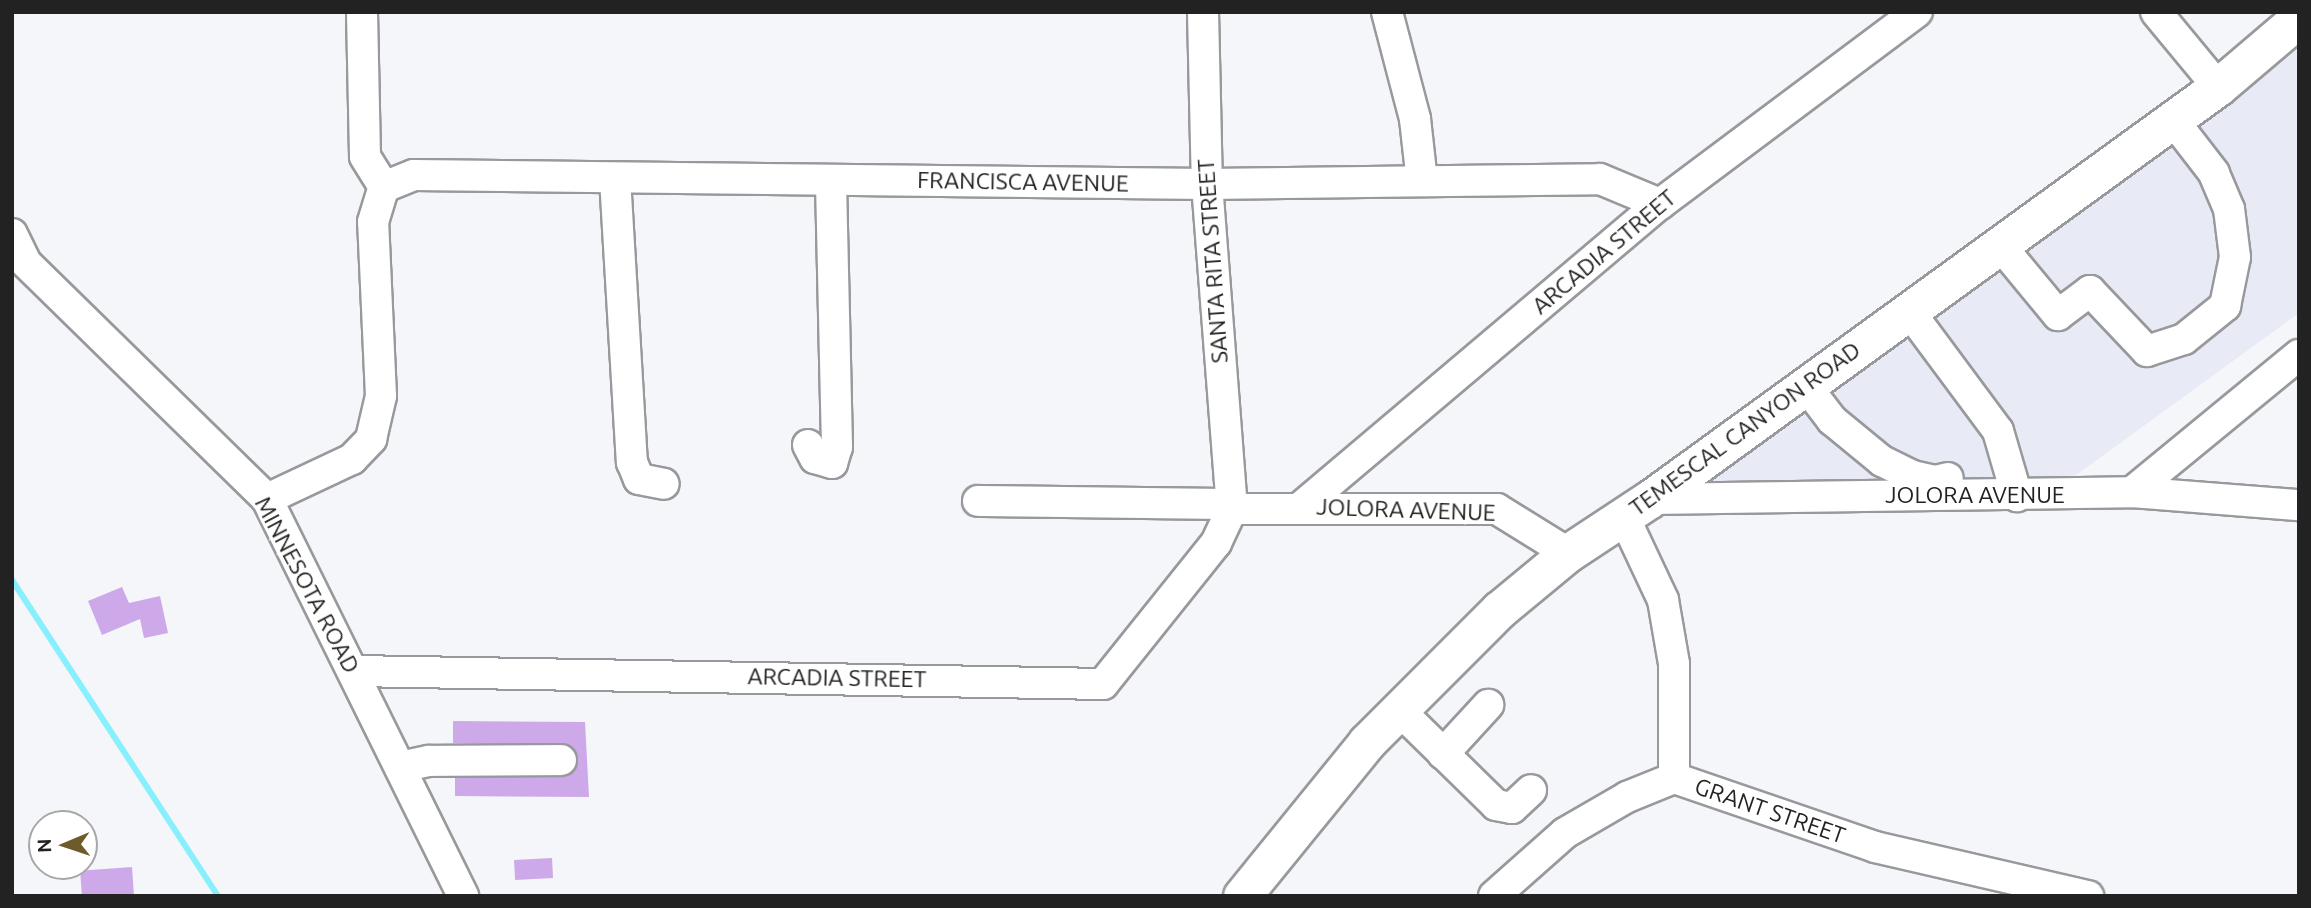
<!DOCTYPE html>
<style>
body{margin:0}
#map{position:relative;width:2311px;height:908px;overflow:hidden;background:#f5f6f9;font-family:Ubuntu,sans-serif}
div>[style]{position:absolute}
.built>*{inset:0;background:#e8eaf5}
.stream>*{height:6px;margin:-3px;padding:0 3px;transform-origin:3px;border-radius:3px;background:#88effc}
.building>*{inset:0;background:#cda9ea;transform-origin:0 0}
.roads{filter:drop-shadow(2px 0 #98999c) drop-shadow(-2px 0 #98999c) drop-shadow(0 2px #98999c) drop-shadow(0 -2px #98999c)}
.minor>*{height:30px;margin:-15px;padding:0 15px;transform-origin:15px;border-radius:15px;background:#fff}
.major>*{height:37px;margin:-18.5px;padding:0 18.5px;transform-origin:18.5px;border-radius:18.5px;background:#fff}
span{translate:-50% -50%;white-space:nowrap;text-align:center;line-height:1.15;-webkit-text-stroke:5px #fff;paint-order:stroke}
.street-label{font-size:23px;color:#222223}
.frame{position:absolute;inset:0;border:14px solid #222223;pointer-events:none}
.north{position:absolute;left:28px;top:810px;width:70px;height:70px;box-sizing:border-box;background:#fff;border:2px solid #a7a7a7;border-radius:50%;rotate:268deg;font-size:19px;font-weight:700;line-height:28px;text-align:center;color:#222223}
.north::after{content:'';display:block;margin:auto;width:24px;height:32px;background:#6f5b2a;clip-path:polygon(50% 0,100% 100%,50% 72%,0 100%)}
</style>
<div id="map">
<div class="built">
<div style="clip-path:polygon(2299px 46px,2299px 313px,2061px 486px,1710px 484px,1707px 475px,2227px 105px)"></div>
</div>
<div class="stream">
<div style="left:12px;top:580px;width:377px;rotate:56.9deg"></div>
</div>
<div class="building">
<div style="clip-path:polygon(122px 587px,129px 603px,160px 596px,168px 633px,144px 638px,140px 619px,102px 635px,88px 601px)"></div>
<div style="clip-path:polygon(453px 721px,585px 722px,589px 797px,455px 796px,455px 778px,562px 777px,576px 769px,578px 759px,570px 745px,562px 743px,453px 743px)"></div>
<div style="left:552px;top:858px;width:20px;height:38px;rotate:87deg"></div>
<div style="left:132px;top:867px;width:29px;height:52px;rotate:86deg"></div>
</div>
<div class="roads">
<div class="minor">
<div style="left:1203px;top:12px;width:172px;rotate:88.7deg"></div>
<div style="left:1207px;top:184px;width:326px;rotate:85.6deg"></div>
<div style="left:1387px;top:12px;width:111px;rotate:75.3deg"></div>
<div style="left:1415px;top:119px;width:62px;rotate:83.6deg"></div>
<div style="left:2156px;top:12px;width:97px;rotate:50.4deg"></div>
<div style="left:615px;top:178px;width:285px;rotate:86.6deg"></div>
<div style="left:632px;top:462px;width:18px;rotate:68deg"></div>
<div style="left:639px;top:479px;width:25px;rotate:11deg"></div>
<div style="left:384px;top:187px;width:32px;rotate:-22deg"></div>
<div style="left:414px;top:175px;width:793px;rotate:0.65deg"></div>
<div style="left:1207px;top:184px;width:393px;rotate:-0.7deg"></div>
<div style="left:1600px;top:179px;width:65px;rotate:22.6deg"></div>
<div style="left:12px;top:234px;width:32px;rotate:64deg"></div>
<div style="left:26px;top:263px;width:337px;rotate:44.4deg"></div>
<div style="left:267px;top:499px;width:443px;rotate:63.7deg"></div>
<div style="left:2000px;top:245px;width:91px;rotate:50.4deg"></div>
<div style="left:2058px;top:315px;width:40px;rotate:-37deg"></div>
<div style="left:2090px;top:291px;width:83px;rotate:46.5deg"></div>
<div style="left:2147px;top:351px;width:39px;rotate:-18deg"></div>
<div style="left:2184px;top:339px;width:53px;rotate:-38.8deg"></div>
<div style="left:2225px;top:306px;width:50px;rotate:-78.5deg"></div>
<div style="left:2235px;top:257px;width:48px;rotate:-97.1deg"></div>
<div style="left:2229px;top:209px;width:39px;rotate:-113deg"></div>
<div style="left:2214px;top:173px;width:67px;rotate:-127.7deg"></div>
<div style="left:1909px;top:311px;width:149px;rotate:53.4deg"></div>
<div style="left:1998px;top:431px;width:68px;rotate:73.7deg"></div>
<div style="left:1806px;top:386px;width:43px;rotate:52.6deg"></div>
<div style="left:1832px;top:420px;width:65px;rotate:39.4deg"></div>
<div style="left:1882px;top:461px;width:34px;rotate:26deg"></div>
<div style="left:1913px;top:476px;width:23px;rotate:13deg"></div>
<div style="left:1935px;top:481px;width:13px;rotate:-13deg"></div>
<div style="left:808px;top:445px;width:15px;rotate:62deg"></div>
<div style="left:815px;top:458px;width:18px;rotate:16deg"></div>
<div style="left:832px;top:463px;width:17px;rotate:-73deg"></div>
<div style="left:837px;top:447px;width:267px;rotate:-91.3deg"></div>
<div style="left:2132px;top:492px;width:216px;rotate:-39.4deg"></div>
<div style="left:267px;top:499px;width:94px;rotate:-25.2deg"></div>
<div style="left:352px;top:459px;width:28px;rotate:-46deg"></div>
<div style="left:371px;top:439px;width:44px;rotate:-76.9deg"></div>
<div style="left:381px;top:396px;width:174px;rotate:-92.6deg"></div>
<div style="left:373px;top:222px;width:37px;rotate:-73deg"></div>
<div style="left:384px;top:187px;width:36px;rotate:-122deg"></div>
<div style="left:365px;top:156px;width:144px;rotate:-91.2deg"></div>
<div style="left:1650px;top:499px;width:482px;rotate:-0.8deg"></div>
<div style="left:2132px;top:492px;width:168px;rotate:4.5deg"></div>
<div style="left:978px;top:501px;width:252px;rotate:0.7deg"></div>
<div style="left:1302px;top:506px;width:468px;rotate:-40.2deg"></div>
<div style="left:1660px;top:204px;width:321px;rotate:-36.8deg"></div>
<div style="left:1232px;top:509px;width:265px"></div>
<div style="left:1497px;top:509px;width:84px;rotate:31.8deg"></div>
<div style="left:1624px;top:517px;width:92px;rotate:64.8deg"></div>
<div style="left:1663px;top:600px;width:65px;rotate:80.2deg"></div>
<div style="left:1674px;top:664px;width:114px;rotate:90deg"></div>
<div style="left:353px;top:671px;width:750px;rotate:0.99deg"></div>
<div style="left:1103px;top:684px;width:181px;rotate:-51.3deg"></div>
<div style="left:1216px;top:543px;width:38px;rotate:-65deg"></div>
<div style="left:1398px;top:709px;width:137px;rotate:44.4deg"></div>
<div style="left:1496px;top:805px;width:16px;rotate:11deg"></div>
<div style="left:1512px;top:808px;width:26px;rotate:-43deg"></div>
<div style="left:1443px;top:754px;width:67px;rotate:-47.4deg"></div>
<div style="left:400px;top:767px;width:30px;rotate:-12deg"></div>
<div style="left:429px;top:761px;width:132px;rotate:-0.4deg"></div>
<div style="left:1674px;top:778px;width:213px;rotate:18.9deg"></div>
<div style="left:1875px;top:847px;width:219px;rotate:13deg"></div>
<div style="left:1494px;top:896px;width:95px;rotate:-41.6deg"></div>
<div style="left:1565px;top:833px;width:72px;rotate:-30.1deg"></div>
<div style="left:1627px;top:797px;width:51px;rotate:-22deg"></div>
</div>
<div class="major">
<div style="left:1242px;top:896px;width:198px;rotate:-50.9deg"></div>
<div style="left:1367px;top:742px;width:187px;rotate:-45deg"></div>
<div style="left:1499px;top:610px;width:89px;rotate:-39.6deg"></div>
<div style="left:1568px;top:553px;width:98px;rotate:-33.4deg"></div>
<div style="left:1650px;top:499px;width:702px;rotate:-35.96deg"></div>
<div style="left:2218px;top:87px;width:106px;rotate:-40.4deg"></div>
</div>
</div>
<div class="street-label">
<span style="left:1023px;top:182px;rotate:1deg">FRANCISCA AVENUE</span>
<span style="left:1604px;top:252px;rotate:-40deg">ARCADIA STREET</span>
<span style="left:1213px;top:261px;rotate:-94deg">SANTA RITA STREET</span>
<span style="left:1745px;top:429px;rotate:-36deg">TEMESCAL CANYON ROAD</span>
<span style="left:1975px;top:495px">JOLORA AVENUE</span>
<span style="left:1406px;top:510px;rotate:2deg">JOLORA AVENUE</span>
<span style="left:307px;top:585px;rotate:62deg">MINNESOTA ROAD</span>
<span style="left:837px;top:678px;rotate:1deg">ARCADIA STREET</span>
<span style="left:1770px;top:811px;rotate:19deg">GRANT STREET</span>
</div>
<div class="frame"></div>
<div class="north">N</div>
</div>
